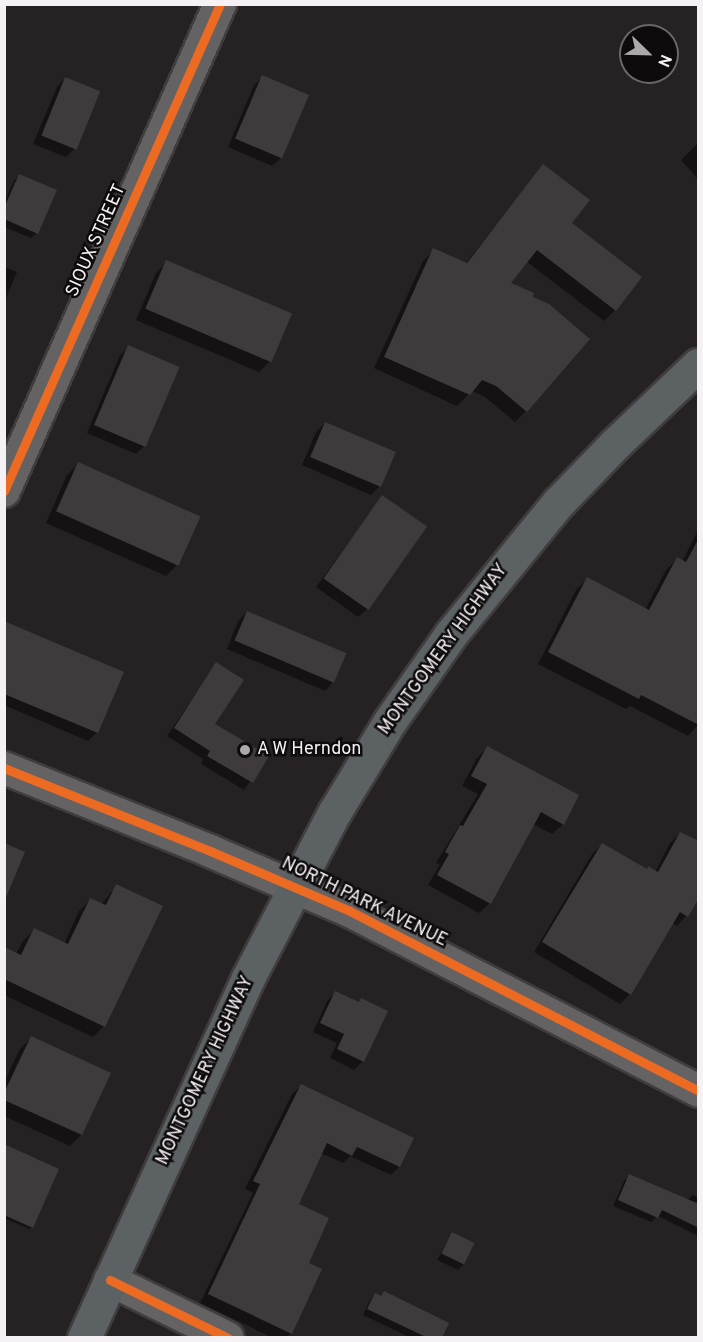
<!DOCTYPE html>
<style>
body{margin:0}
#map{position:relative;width:703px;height:1342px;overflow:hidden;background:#262224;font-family:Overpass,sans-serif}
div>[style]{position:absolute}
.shadow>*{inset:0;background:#0007}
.building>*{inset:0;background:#3f3b3d;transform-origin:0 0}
.roads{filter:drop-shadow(2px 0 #413d3f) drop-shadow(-2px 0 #413d3f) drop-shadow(0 2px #413d3f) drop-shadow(0 -2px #413d3f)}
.minor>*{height:32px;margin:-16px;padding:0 16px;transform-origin:16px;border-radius:16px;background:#646263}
.major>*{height:33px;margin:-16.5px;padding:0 16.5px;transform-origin:16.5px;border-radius:16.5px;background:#5c6264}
.cycleway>*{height:9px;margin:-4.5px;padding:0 4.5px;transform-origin:4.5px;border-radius:4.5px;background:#ed6a23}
.dots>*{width:16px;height:16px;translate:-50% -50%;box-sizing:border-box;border:3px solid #0e0b0d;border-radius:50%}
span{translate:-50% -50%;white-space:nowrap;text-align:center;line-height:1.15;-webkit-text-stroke:5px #0e0b0d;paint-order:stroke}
.street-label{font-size:18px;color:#f5f1f4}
.poi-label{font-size:18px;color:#f5f1f4}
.left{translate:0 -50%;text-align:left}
.frame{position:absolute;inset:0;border:6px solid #f5f1f4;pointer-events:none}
.north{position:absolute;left:619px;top:24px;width:60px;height:60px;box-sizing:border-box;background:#0e0b0d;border:2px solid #6a6769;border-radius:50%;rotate:113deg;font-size:16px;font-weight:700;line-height:24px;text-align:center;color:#f5f1f4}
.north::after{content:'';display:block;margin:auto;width:21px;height:27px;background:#ada9ab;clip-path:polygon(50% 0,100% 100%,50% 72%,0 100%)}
</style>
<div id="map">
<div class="shadow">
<div style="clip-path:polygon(263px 77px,281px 158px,272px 166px,228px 147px,254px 85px)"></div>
<div style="clip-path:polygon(65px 78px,74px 149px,66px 157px,33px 144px,57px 87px)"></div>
<div style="clip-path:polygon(698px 143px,698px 179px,681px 160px)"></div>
<div style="clip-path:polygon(543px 166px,615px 310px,604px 321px,526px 261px,509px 284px,526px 411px,515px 422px,485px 397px,472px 391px,457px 406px,374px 368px,423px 261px,434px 250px,465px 264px)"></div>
<div style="clip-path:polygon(19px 175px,37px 233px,31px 238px,4px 227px,4px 203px,14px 181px)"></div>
<div style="clip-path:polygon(167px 262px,270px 361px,259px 372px,136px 320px,156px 273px)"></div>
<div style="clip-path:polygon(4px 267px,17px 272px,4px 303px)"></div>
<div style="clip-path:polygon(129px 347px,144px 446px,136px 454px,87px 433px,120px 355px)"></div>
<div style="clip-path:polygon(325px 423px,380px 486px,371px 495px,302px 465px,316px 432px)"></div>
<div style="clip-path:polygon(78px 464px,177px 565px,166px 576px,46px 523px,67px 475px)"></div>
<div style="clip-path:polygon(382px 497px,367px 609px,358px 617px,316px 587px)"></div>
<div style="clip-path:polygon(698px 530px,698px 725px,688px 736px,630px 706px,626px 709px,538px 664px,576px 590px,587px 579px,645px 610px,666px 570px,677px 559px,682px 562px)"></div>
<div style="clip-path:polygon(247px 612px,333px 682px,325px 691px,227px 649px,238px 621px)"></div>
<div style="clip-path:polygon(4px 623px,97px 732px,88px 741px,4px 705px)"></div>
<div style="clip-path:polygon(216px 664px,213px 725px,267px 757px,244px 790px,201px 764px,203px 759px,167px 736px)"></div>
<div style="clip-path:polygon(487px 748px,563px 824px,552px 834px,533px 824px,490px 903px,479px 913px,428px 885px,440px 864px,436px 863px,478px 794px,462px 786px,477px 758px)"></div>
<div style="clip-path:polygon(680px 833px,686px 916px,677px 926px,672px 923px,630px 994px,620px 1004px,534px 952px,592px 854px,602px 845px,646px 871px,655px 872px,670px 843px)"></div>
<div style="clip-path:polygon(116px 886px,104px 1026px,93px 1037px,4px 995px,4px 955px,16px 954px,23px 941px,34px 930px,64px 944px,79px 911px,90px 900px,101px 905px)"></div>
<div style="clip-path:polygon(335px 993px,358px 1003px,363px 1061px,354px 1070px,330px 1058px,337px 1043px,313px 1032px,327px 1001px)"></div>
<div style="clip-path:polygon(31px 1038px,81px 1135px,70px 1146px,4px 1116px,4px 1082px,20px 1049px)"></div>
<div style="clip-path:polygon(301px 1086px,399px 1167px,391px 1175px,350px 1156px,343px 1163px,321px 1153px,297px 1204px,307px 1264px,291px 1333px,286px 1338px,273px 1338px,200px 1303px,253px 1193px,245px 1189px,292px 1094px)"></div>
<div style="clip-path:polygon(4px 1146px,32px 1227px,29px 1229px,4px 1218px)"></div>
<div style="clip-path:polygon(629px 1176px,687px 1200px,693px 1195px,698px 1198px,698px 1236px,658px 1216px,651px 1222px,613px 1206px,624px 1181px)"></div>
<div style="clip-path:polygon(452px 1234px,464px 1264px,458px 1270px,437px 1260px)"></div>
<div style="clip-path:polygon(384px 1293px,440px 1338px,411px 1338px,363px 1315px,370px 1300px,376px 1294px,380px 1297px)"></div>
</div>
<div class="building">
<div style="left:262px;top:75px;width:51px;height:69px;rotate:23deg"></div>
<div style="left:65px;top:77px;width:38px;height:63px;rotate:22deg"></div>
<div style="clip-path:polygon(543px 164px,590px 200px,572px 223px,642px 277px,616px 311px,537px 250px,511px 283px,534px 293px,533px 297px,549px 304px,590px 339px,527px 412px,496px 386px,482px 380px,470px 395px,384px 357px,433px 248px,467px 263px)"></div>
<div style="clip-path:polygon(19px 174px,57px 190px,38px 234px,4px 219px,4px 208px)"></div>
<div style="left:166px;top:260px;width:137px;height:53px;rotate:23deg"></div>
<div style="left:128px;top:345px;width:56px;height:87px;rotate:23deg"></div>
<div style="left:325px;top:422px;width:77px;height:38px;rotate:23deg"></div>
<div style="left:78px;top:462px;width:134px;height:54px;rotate:24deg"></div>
<div style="left:382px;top:495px;width:55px;height:102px;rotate:35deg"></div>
<div style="clip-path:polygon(699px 538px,699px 725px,641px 695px,639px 699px,548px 652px,587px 577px,649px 610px,677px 557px,686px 562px)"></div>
<div style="left:247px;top:611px;width:108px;height:32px;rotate:23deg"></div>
<div style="clip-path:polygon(4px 621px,124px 672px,98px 733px,4px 694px)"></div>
<div style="clip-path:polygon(216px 662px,244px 680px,215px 724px,269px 756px,253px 783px,207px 756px,210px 751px,174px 728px)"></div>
<div style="clip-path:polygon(487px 746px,579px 795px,564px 825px,541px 812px,491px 904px,437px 875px,449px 854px,445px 852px,460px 825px,463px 826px,487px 784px,471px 776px)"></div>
<div style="clip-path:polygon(680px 832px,699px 841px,699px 898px,688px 917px,680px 912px,631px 995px,542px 942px,602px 843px,647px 869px,648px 866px,658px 872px)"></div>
<div style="clip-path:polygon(4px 843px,25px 852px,5px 900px,4px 900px)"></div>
<div style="clip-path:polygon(116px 884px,163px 906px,105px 1027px,4px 979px,4px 947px,21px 955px,34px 928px,68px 944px,90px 898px,106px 905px)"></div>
<div style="clip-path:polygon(335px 991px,359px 1002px,361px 998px,388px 1011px,364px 1062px,337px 1049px,344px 1034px,320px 1023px)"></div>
<div style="clip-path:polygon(31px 1036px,111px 1073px,82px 1135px,4px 1100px,4px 1093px)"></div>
<div style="clip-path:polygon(301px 1084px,414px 1138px,400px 1167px,357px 1147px,352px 1156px,327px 1143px,299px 1204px,329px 1218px,309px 1263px,322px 1269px,292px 1334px,208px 1294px,260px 1184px,253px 1181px)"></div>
<div style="clip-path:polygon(4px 1144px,59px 1169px,33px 1228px,4px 1215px)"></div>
<div style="clip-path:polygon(629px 1174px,699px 1204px,699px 1228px,662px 1210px,658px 1218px,618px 1200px)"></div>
<div style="left:452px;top:1232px;width:25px;height:24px;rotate:26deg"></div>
<div style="clip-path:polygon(384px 1291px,449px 1323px,442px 1338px,428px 1338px,367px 1309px,375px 1293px,381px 1296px)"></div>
</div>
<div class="roads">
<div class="minor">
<div style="left:4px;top:491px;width:533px;rotate:-66.08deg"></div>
<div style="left:4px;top:768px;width:222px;rotate:21.9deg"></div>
<div style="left:210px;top:851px;width:152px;rotate:23.2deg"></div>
<div style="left:350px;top:911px;width:392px;rotate:27.3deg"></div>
<div style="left:110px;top:1280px;width:131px;rotate:26.2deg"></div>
</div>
<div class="major">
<div style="left:84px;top:1338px;width:396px;rotate:-65.5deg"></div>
<div style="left:248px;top:978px;width:186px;rotate:-62.5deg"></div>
<div style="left:334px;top:813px;width:108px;rotate:-58.7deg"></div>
<div style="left:390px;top:721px;width:106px;rotate:-55deg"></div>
<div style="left:451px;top:634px;width:169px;rotate:-50.8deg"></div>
<div style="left:558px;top:503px;width:82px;rotate:-46deg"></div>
<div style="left:615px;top:444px;width:115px;rotate:-43.6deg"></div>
</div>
</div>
<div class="cycleway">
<div style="left:4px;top:491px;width:533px;rotate:-66.08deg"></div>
<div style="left:4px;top:768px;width:222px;rotate:21.9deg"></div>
<div style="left:210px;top:851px;width:152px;rotate:23.2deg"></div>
<div style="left:350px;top:911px;width:392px;rotate:27.3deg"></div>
<div style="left:110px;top:1280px;width:131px;rotate:26.2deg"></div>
</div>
<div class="dots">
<div style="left:245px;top:750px;background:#ada9ab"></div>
</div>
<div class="street-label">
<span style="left:97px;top:241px;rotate:-66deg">SIOUX STREET</span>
<span style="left:444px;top:650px;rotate:-54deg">MONTGOMERY HIGHWAY</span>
<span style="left:364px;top:903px;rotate:26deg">NORTH PARK AVENUE</span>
<span style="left:206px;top:1071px;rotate:-65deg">MONTGOMERY HIGHWAY</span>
</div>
<div class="poi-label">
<span class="left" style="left:257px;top:750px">A W Herndon</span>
</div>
<div class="frame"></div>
<div class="north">N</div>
</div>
